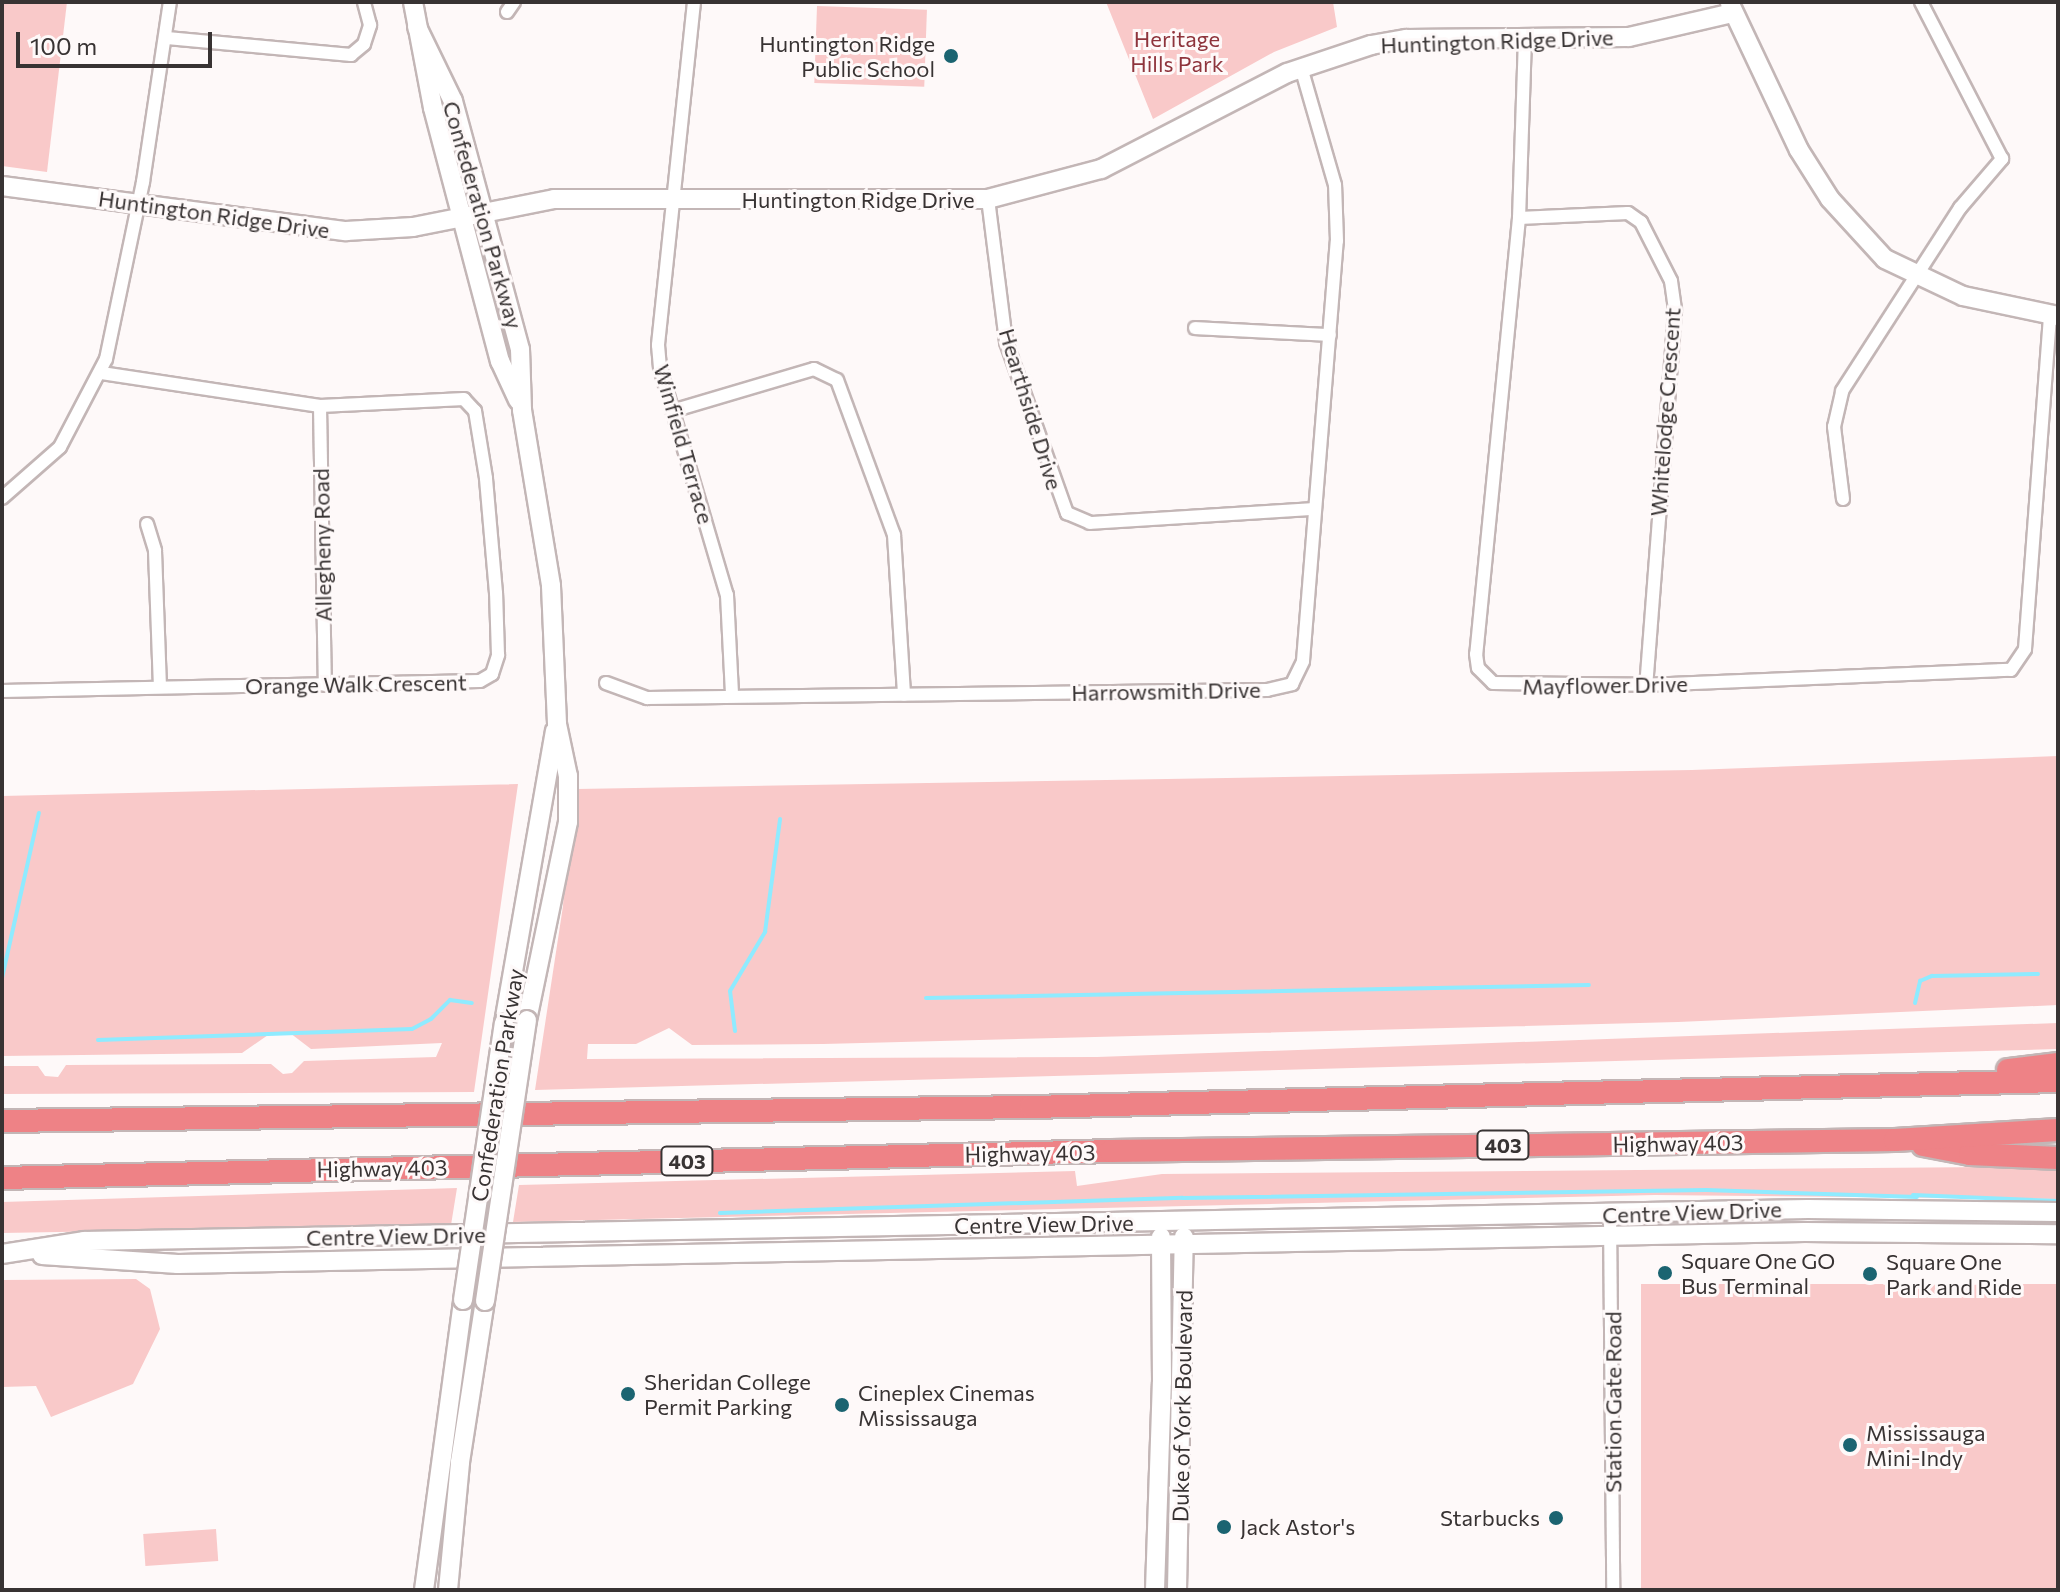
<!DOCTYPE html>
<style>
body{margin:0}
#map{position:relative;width:2060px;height:1592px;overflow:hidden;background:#fef9f9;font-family:Commissioner,sans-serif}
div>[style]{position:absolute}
.green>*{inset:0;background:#f9c9c9;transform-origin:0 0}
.stream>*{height:4px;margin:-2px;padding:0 2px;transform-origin:2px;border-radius:2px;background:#8febff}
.roads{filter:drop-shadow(2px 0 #c3b6b6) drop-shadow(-2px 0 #c3b6b6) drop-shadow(0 2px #c3b6b6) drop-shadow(0 -2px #c3b6b6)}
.street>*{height:12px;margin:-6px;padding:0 6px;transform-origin:6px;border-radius:6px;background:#fff}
.secondary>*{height:18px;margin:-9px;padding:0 9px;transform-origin:9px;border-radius:9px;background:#fff}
.highway>*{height:22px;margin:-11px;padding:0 11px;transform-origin:11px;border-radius:11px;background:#ee8286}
.bridges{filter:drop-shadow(2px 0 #c3b6b6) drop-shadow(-2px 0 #c3b6b6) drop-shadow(0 2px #c3b6b6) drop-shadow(0 -2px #c3b6b6)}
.secondary-bridge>*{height:18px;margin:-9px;padding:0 9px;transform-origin:9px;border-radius:9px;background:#fff}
.dots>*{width:22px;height:22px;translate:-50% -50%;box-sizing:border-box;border:4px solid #fef9f9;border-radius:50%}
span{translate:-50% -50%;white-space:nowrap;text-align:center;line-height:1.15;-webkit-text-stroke:6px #fef9f9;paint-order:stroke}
.shield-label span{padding:2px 6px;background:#fef9f9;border:2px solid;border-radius:6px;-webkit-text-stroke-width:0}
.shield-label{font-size:20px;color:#383333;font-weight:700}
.park-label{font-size:22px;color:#8e343c}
.street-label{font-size:22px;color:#383333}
.poi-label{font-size:22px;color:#383333}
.right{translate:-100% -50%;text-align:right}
.left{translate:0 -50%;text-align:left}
.frame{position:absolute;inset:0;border:4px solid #383333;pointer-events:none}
.scale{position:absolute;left:16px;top:32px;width:196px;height:36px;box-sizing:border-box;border:4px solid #383333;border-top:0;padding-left:10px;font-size:24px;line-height:28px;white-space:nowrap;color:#383333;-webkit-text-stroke:6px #fef9f9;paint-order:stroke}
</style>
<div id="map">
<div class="green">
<div style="clip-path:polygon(2px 2px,67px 2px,47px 172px,2px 166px)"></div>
<div style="clip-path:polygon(1106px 2px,1333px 2px,1337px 27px,1274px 52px,1153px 119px)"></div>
<div style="left:817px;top:6px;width:110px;height:77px;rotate:2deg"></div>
<div style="clip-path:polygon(2058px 756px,2058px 1005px,1678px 1022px,823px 1044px,692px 1045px,669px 1028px,636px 1044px,588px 1044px,587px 1059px,1097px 1057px,2058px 1023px,2058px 1049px,535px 1090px,563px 906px,570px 797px,577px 789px,1692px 770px)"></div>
<div style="clip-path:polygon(518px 784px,474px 1092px,2px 1094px,2px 1066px,38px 1066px,45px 1076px,58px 1077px,66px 1065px,271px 1064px,283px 1074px,292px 1073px,304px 1061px,436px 1057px,442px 1043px,311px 1049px,290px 1033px,268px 1035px,242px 1053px,2px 1056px,2px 796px)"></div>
<div style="clip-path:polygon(1990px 1167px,2058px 1169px,2058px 1199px,1655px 1195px,513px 1222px,519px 1185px,1075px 1171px,1077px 1186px,1162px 1174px)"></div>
<div style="clip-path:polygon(457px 1188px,451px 1225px,2px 1233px,2px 1202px)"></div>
<div style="clip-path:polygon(136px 1279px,150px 1289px,160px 1329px,133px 1384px,51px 1417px,36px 1386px,2px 1387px,2px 1280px)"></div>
<div style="left:2058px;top:1284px;width:306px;height:417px;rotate:90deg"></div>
<div style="left:216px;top:1529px;width:32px;height:73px;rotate:86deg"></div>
</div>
<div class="stream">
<div style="left:2px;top:978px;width:169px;rotate:-77.4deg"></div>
<div style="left:926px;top:998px;width:663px;rotate:-1.12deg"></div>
<div style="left:1915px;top:1003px;width:23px;rotate:-77deg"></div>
<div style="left:1920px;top:981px;width:13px;rotate:-23deg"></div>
<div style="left:1932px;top:976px;width:106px;rotate:-1.1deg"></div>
<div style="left:735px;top:1031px;width:40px;rotate:-97.1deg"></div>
<div style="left:730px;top:991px;width:69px;rotate:-59.3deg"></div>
<div style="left:765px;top:932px;width:114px;rotate:-82.4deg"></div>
<div style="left:98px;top:1040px;width:314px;rotate:-2deg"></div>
<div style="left:412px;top:1029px;width:21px;rotate:-28deg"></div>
<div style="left:431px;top:1019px;width:27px;rotate:-45deg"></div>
<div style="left:450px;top:1000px;width:22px;rotate:8deg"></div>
<div style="left:1913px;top:1195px;width:145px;rotate:2.4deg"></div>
<div style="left:720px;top:1213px;width:463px;rotate:-1.9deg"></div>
<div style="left:1183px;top:1198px;width:523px;rotate:-0.88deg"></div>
<div style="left:1706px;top:1190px;width:211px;rotate:1.9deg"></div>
</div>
<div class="roads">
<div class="street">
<div style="left:694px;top:2px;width:345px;rotate:96deg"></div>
<div style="left:658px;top:345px;width:23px;rotate:85deg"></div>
<div style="left:660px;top:368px;width:237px;rotate:73.6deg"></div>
<div style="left:727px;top:595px;width:98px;rotate:87.1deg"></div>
<div style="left:507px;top:12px;width:12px;rotate:-55deg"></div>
<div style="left:167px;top:38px;width:185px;rotate:5.3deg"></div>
<div style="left:351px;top:55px;width:17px;rotate:-40deg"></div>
<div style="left:364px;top:44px;width:20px;rotate:-72deg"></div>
<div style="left:370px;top:25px;width:24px;rotate:-105deg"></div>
<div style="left:1525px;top:38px;width:180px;rotate:91.9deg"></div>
<div style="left:1519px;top:218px;width:438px;rotate:95.6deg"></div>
<div style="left:1476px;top:654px;width:14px;rotate:82deg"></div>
<div style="left:1478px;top:668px;width:21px;rotate:45deg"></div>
<div style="left:1493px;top:683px;width:153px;rotate:0.7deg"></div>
<div style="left:1646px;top:685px;width:365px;rotate:-2.4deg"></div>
<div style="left:2011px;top:670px;width:25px;rotate:-56deg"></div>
<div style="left:2025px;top:649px;width:334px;rotate:-85.7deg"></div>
<div style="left:988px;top:199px;width:144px;rotate:82.8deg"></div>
<div style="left:1006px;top:342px;width:182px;rotate:70.4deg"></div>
<div style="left:1067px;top:513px;width:25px;rotate:23deg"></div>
<div style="left:1090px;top:523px;width:223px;rotate:-3.6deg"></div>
<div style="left:1519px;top:218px;width:109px;rotate:-2.6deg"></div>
<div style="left:1628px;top:213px;width:16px;rotate:35deg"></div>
<div style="left:1641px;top:222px;width:66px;rotate:63deg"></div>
<div style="left:1671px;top:281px;width:30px;rotate:82deg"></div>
<div style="left:1675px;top:311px;width:375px;rotate:94.4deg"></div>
<div style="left:1195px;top:328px;width:135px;rotate:3deg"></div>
<div style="left:320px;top:406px;width:279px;rotate:89deg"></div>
<div style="left:672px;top:411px;width:148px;rotate:-16.5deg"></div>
<div style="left:814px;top:369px;width:25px;rotate:26deg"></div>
<div style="left:837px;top:380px;width:165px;rotate:69.8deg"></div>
<div style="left:894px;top:535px;width:160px;rotate:86.4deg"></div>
<div style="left:2px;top:498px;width:77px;rotate:-41.3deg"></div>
<div style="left:60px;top:447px;width:99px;rotate:-62.4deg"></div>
<div style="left:106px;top:359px;width:181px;rotate:-78.2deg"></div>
<div style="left:143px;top:182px;width:182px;rotate:-81.5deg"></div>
<div style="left:1843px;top:499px;width:73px;rotate:-97.1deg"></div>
<div style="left:1834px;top:427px;width:37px;rotate:-77deg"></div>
<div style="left:1842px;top:391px;width:218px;rotate:-57.2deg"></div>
<div style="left:1960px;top:208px;width:65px;rotate:-49.4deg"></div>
<div style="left:2002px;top:159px;width:177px;rotate:-117.3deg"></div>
<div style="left:147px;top:524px;width:28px;rotate:73deg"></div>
<div style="left:155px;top:551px;width:136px;rotate:87.9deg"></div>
<div style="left:606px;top:683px;width:44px;rotate:20.1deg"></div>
<div style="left:647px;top:698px;width:620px;rotate:-0.74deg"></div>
<div style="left:1267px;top:690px;width:26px;rotate:-13deg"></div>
<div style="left:1292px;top:684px;width:25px;rotate:-64deg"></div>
<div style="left:1303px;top:661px;width:421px;rotate:-85.4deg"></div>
<div style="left:1337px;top:241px;width:56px;rotate:-92deg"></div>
<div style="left:1335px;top:185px;width:123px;rotate:-106.1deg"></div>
<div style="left:2px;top:691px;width:478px;rotate:-1.2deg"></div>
<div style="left:480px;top:681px;width:14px;rotate:-30deg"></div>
<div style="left:492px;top:674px;width:20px;rotate:-72deg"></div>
<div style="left:498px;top:655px;width:62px;rotate:-91.8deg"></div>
<div style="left:496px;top:593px;width:115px;rotate:-95deg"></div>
<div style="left:486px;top:478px;width:68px;rotate:-99.3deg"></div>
<div style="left:475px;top:411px;width:16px;rotate:-133deg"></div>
<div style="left:464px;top:399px;width:144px;rotate:177.2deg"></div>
<div style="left:320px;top:406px;width:221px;rotate:-171.4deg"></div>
<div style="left:1610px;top:1215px;width:375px;rotate:89.5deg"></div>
</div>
<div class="secondary">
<div style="left:413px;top:2px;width:108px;rotate:79.3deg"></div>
<div style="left:433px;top:108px;width:262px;rotate:75.2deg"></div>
<div style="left:500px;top:361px;width:43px;rotate:65.2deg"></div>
<div style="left:1730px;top:4px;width:161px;rotate:64.7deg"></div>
<div style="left:1799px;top:150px;width:58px;rotate:57.7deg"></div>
<div style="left:1830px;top:199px;width:81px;rotate:47.5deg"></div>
<div style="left:1885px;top:259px;width:86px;rotate:25.4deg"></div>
<div style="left:1963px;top:296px;width:97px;rotate:11.9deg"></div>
<div style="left:417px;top:27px;width:82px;rotate:64.1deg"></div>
<div style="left:453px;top:101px;width:257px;rotate:74.9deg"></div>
<div style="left:520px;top:349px;width:61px;rotate:88.1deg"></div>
<div style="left:522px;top:410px;width:178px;rotate:80.6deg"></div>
<div style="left:551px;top:586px;width:138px;rotate:87.5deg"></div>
<div style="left:557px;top:724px;width:53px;rotate:78.1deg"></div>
<div style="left:568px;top:776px;width:46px;rotate:90deg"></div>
<div style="left:568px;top:822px;width:202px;rotate:101.7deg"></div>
<div style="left:2px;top:186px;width:347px;rotate:7.5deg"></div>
<div style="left:346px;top:231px;width:67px;rotate:-3.4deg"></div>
<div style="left:413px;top:227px;width:144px;rotate:-11.2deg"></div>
<div style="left:554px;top:199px;width:434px"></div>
<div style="left:988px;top:199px;width:117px;rotate:-14.9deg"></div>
<div style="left:1101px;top:169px;width:209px;rotate:-27.3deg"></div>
<div style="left:1287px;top:73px;width:89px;rotate:-18.4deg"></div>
<div style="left:1371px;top:45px;width:36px;rotate:-10deg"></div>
<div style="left:1406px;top:39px;width:223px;rotate:-0.5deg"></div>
<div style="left:1629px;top:37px;width:106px;rotate:-13.1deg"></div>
<div style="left:504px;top:1023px;width:296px;rotate:-80.1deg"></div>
<div style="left:2px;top:1254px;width:83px;rotate:-9deg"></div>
<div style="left:84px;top:1241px;width:1724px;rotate:-1.06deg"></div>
<div style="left:1808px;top:1209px;width:250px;rotate:0.7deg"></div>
<div style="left:42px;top:1255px;width:136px;rotate:3.8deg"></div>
<div style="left:178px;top:1264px;width:1627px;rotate:-1.13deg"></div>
<div style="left:1805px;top:1232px;width:253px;rotate:0.5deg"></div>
<div style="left:424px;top:1590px;width:293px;rotate:-82.3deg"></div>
<div style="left:448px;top:1590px;width:129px;rotate:-84.6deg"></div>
<div style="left:460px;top:1462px;width:163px;rotate:-81.2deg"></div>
<div style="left:1155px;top:1590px;width:208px;rotate:-88.1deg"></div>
<div style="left:1162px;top:1382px;width:145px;rotate:-90.4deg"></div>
<div style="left:1177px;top:1590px;width:353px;rotate:-88.9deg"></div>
</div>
<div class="highway">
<div style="left:2008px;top:1070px;width:50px;rotate:-6.8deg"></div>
<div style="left:2px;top:1121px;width:1029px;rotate:-0.78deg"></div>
<div style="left:1031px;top:1107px;width:1027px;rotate:-1.45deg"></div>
<div style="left:1923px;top:1145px;width:48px;rotate:10.8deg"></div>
<div style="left:1970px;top:1154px;width:88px;rotate:2.6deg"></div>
<div style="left:2px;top:1178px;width:1109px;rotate:-1.39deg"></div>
<div style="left:1111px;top:1151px;width:784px;rotate:-0.8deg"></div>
<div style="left:1895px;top:1140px;width:163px;rotate:-3.5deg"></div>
</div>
</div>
<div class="bridges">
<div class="secondary-bridge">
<div style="left:463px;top:1300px;width:280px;rotate:-81.6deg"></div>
<div style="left:485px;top:1301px;width:284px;rotate:-81.5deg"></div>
</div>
</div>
<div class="dots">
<div style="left:951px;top:56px;background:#1b6471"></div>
<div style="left:1665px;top:1273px;background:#1b6471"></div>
<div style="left:1870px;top:1274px;background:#1b6471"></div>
<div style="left:628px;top:1394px;background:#1b6471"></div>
<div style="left:842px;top:1405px;background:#1b6471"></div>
<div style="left:1850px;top:1445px;background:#1b6471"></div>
<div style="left:1556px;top:1518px;background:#1b6471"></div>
<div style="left:1224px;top:1527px;background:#1b6471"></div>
</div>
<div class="shield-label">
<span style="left:1503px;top:1145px">403</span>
<span style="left:687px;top:1161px">403</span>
</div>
<div class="park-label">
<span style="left:1177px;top:51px">Heritage<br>Hills Park</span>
</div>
<div class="street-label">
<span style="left:1497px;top:41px;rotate:-2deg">Huntington Ridge Drive</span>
<span style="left:858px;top:200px">Huntington Ridge Drive</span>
<span style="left:214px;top:214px;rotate:8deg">Huntington Ridge Drive</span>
<span style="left:483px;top:215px;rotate:74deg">Confederation Parkway</span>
<span style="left:1031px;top:409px;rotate:73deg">Hearthside Drive</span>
<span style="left:1665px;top:412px;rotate:-86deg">Whitelodge Crescent</span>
<span style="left:684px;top:444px;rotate:74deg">Winfield Terrace</span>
<span style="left:322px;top:545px;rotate:-91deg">Allegheny Road</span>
<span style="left:356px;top:684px;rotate:-1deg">Orange Walk Crescent</span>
<span style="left:1605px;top:685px;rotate:-1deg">Mayflower Drive</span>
<span style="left:1166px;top:691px;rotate:-1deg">Harrowsmith Drive</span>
<span style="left:497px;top:1085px;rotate:-81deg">Confederation Parkway</span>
<span style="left:1678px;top:1143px;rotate:-1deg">Highway 403</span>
<span style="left:1030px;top:1153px;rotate:-1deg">Highway 403</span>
<span style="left:382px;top:1168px;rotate:-1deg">Highway 403</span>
<span style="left:1692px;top:1212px;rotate:-2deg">Centre View Drive</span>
<span style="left:1044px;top:1224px;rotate:-1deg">Centre View Drive</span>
<span style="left:396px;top:1236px;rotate:-1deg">Centre View Drive</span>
<span style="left:1613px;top:1402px;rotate:-90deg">Station Gate Road</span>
<span style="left:1182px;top:1406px;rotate:-89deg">Duke of York Boulevard</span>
</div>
<div class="poi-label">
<span class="right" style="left:935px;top:56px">Huntington Ridge<br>Public School</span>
<span class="left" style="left:1681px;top:1273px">Square One GO<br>Bus Terminal</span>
<span class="left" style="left:1886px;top:1274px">Square One<br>Park and Ride</span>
<span class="left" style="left:644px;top:1394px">Sheridan College<br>Permit Parking</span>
<span class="left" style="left:858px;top:1405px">Cineplex Cinemas<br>Mississauga</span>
<span class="left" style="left:1866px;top:1445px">Mississauga<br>Mini-Indy</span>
<span class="right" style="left:1540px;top:1518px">Starbucks</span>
<span class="left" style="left:1240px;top:1527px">Jack Astor's</span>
</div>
<div class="frame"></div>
<div class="scale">100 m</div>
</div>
